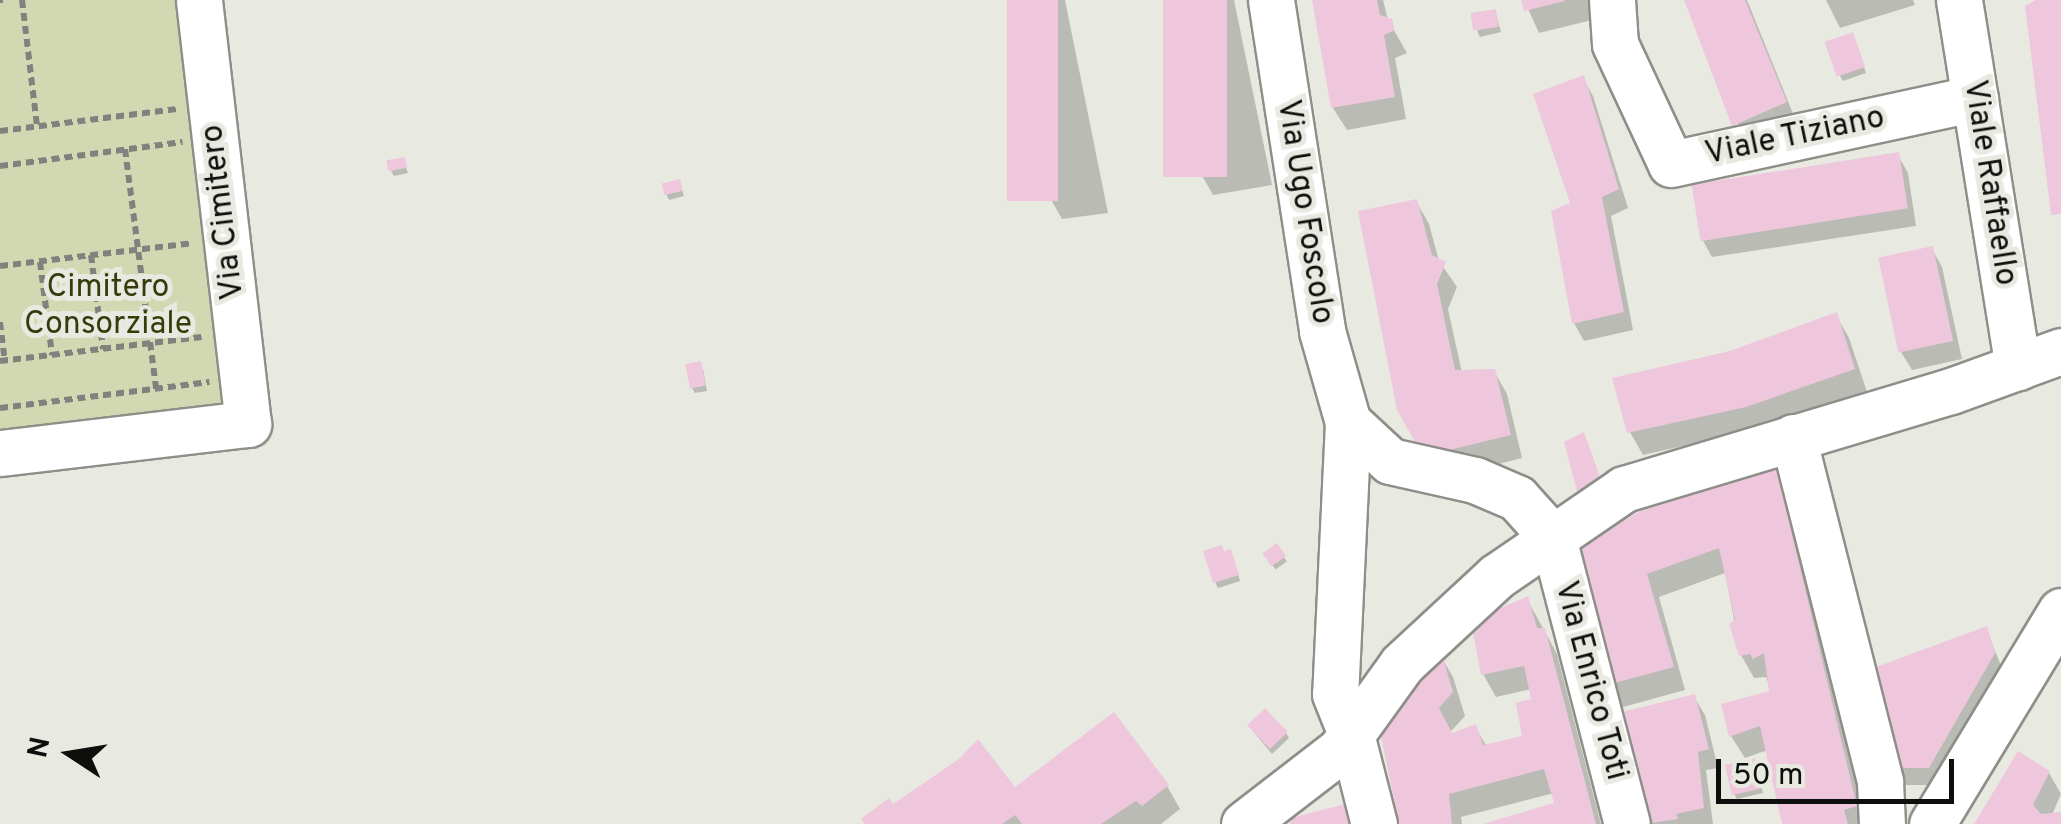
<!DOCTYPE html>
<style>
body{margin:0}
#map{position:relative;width:2061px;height:824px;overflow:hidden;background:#e8eae2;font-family:Overpass,sans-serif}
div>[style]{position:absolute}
.green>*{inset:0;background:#d2d8b2}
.shadow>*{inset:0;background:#0003;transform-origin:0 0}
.building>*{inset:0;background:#efc7dc;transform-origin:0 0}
.path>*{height:6px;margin-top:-3px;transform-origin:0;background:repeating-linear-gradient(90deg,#81827d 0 8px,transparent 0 13px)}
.roads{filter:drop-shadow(2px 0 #8e8f88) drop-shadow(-2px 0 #8e8f88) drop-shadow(0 2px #8e8f88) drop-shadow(0 -2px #8e8f88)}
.minor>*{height:45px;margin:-22.5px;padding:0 22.5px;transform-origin:22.5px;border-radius:22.5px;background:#fff}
span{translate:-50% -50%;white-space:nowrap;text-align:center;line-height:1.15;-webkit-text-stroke:10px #e8eae2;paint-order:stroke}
.street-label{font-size:32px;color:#0e0e0c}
.park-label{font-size:32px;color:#373b0c}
.north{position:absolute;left:20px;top:704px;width:100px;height:100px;-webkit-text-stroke:8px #e8eae2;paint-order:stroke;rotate:282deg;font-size:28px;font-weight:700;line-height:40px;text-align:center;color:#0e0e0c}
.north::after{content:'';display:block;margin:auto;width:35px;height:45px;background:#0e0e0c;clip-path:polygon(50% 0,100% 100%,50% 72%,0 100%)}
.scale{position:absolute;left:1716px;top:759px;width:238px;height:45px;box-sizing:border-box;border:5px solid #0e0e0c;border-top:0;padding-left:12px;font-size:30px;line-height:35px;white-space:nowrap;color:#0e0e0c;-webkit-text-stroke:8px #e8eae2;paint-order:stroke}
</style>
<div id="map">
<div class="green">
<div style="clip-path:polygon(0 0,178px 0,229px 411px,0 437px)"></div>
</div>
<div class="shadow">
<div style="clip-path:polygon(1010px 0,1065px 0,1108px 213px,1062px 219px,1049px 196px)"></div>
<div style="clip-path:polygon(1166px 0,1234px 0,1272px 185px,1213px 195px,1200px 172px)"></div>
<div style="clip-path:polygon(1314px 0,1383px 0,1388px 20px,1407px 53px,1395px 58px,1406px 119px,1347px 130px,1333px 108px)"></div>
<div style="clip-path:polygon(1524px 0,1588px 0,1592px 20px,1539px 33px)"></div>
<div style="clip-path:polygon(1686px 0,1747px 0,1798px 126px,1748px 147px)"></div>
<div style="clip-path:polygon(1826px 0,1913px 0,1915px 5px,1840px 28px)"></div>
<div style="clip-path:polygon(1497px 17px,1501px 32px,1480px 37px,1477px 31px)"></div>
<div style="clip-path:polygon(1855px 40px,1866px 73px,1843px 81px,1840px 76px)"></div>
<div style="clip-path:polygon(1583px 78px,1593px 96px,1628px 208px,1611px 216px,1633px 330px,1584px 341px,1574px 323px,1573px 204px)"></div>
<div style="clip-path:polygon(1898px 155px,1908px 173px,1916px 226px,1712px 257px,1702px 239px)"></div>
<div style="clip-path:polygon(403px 159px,408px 173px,394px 176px,391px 171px)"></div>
<div style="clip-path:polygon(679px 182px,684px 196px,669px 200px,666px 194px)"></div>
<div style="clip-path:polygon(1416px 201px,1429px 224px,1439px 261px,1457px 287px,1448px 309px,1462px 373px,1494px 371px,1507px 394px,1522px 458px,1460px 474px,1431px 465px,1399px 409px)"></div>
<div style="clip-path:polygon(1932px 249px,1942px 267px,1962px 359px,1912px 370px,1901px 352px)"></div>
<div style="clip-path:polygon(1836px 315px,1849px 338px,1867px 392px,1759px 429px,1643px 455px,1630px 432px,1730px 354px)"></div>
<div style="clip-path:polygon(703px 369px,707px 391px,695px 393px,692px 388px)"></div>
<div style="clip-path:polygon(1774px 465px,1787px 488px,1867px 824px,1785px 824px,1768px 750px,1745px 758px,1731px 736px,1772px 693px,1766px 677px,1754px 678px,1741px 655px,1725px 573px,1659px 597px,1685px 690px,1623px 707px,1609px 684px,1582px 547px)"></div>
<div style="left:1276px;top:546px;width:19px;height:14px;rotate:55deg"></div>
<div style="clip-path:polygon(1224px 553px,1233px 557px,1240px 581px,1218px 588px,1215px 582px)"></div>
<div style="clip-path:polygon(1527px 599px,1557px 654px,1601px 824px,1488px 824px,1557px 804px,1554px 793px,1461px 817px,1462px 824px,1402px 824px,1381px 727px,1440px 655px,1453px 677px,1465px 716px,1444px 739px,1475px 727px,1487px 747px,1525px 738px,1534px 701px,1532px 689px,1496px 697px,1483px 674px)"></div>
<div style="clip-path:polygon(1986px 629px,2004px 673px,1939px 785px,1903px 785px,1893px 767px)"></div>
<div style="clip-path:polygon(1694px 697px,1705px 715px,1718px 768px,1706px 770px,1713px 824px,1645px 824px)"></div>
<div style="clip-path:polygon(1252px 730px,1286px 733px,1289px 738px,1272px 754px)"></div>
<div style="clip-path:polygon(1757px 766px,1763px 793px,1737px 799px,1734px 794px)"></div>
<div style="clip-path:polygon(2049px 773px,2061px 794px,2052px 815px,2061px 814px,2061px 824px,1977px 824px)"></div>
<div style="clip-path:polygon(1167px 786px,1180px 809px,1161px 824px,867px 824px,892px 807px,1014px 791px)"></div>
</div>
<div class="building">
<div style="left:1007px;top:0;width:51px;height:201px"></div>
<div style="left:1163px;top:0;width:64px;height:177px"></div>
<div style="clip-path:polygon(1312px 0,1377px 0,1380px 15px,1392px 19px,1395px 30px,1384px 35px,1395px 97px,1331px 108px)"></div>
<div style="clip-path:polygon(1521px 0,1564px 0,1565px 1px,1524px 11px)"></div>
<div style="clip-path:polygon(1684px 0,1745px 0,1787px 102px,1732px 126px)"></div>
<div style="clip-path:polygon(2036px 0,2061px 0,2061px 214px,2051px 215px,2025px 6px)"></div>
<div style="left:1496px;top:9px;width:18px;height:26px;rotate:81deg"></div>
<div style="left:1853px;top:32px;width:37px;height:30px;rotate:71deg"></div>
<div style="clip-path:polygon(1584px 75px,1619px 189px,1602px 197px,1624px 312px,1572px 324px,1551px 211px,1570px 203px,1533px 94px)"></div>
<div style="left:1899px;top:152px;width:57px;height:210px;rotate:81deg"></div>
<div style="left:405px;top:157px;width:11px;height:19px;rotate:80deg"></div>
<div style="left:680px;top:179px;width:12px;height:19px;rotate:76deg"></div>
<div style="clip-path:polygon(1417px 199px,1432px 255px,1446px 262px,1437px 284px,1455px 370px,1495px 369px,1511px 435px,1445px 451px,1415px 442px,1397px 410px,1358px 211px)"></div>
<div style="left:1933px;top:246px;width:97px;height:56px;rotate:78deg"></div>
<div style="clip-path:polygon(1837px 312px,1855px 369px,1746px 407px,1627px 433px,1612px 378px,1730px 351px)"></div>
<div style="left:701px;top:361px;width:25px;height:16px;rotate:79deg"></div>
<div style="clip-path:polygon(1584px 432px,1601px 480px,1578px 495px,1564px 442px)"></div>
<div style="clip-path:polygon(1775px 463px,1857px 806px,1844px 810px,1848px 824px,1782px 824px,1760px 726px,1729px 737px,1721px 704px,1769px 691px,1764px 653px,1753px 659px,1750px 654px,1739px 656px,1729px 624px,1735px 620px,1719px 548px,1647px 574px,1674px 667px,1607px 685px,1579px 546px,1660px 500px)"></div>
<div style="left:1277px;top:543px;width:16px;height:18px;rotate:55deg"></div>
<div style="clip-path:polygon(1222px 545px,1224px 551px,1231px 549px,1239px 575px,1213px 583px,1203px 551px)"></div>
<div style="clip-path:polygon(1528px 596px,1537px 628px,1545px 628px,1596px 824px,1483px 824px,1554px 803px,1544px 769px,1449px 794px,1452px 824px,1399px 824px,1379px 727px,1441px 651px,1453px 692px,1439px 708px,1452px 733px,1476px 724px,1483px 745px,1522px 736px,1516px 703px,1531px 699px,1524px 666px,1481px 675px,1471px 621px)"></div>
<div style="clip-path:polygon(1987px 626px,1995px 653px,1929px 768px,1890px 768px,1868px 670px)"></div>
<div style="clip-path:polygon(1695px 694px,1709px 749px,1698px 752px,1704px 808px,1676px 814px,1678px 819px,1643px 824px,1618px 713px)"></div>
<div style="left:1265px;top:708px;width:33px;height:25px;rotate:46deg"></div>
<div style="clip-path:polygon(1114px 712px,1169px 785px,1142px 806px,1136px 801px,1101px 824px,1022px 824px,1015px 815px,1002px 824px,865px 824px,861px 819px,889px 798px,893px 804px,959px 759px,978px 739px,1015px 787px)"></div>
<div style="clip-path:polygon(2018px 751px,2050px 771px,2033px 805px,2041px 814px,2061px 812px,2061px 824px,1974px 824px)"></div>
<div style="left:1755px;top:758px;width:31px;height:31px;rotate:77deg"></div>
<div style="clip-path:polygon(1353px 802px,1358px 824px,1290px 824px,1291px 818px)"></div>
</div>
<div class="path">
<div style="left:0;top:0;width:3px"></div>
<div style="left:22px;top:0;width:127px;rotate:83.2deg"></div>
<div style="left:0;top:131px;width:178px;rotate:-7.1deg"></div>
<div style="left:125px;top:149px;width:242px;rotate:82.6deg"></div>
<div style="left:0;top:166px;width:184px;rotate:-7.5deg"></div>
<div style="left:91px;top:255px;width:95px;rotate:82.7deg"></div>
<div style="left:40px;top:262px;width:94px;rotate:82.6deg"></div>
<div style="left:0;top:266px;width:193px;rotate:-6.8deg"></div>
<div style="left:0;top:322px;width:39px;rotate:83deg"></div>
<div style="left:0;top:361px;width:203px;rotate:-6.8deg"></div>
<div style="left:0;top:408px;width:211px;rotate:-7.1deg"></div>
</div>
<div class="roads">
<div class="minor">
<div style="left:1271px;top:0;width:335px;rotate:81.2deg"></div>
<div style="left:1322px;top:331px;width:95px;rotate:74.1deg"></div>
<div style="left:1348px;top:422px;width:272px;rotate:92.7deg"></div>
<div style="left:1335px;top:694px;width:43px;rotate:68.2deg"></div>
<div style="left:1351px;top:734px;width:93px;rotate:75.7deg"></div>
<div style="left:1612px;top:0;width:44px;rotate:86.1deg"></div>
<div style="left:1615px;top:44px;width:132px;rotate:65deg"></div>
<div style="left:1671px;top:164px;width:311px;rotate:-12.2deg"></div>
<div style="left:1959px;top:0;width:372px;rotate:80.9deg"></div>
<div style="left:1348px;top:422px;width:57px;rotate:42.9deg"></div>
<div style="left:1390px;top:461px;width:87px;rotate:12.6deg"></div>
<div style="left:1475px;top:480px;width:46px;rotate:23.2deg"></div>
<div style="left:1517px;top:498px;width:54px;rotate:48deg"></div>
<div style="left:1553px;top:538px;width:295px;rotate:75.5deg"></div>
<div style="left:1793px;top:437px;width:356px;rotate:75.8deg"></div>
<div style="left:1880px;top:782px;width:42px;rotate:87.3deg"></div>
<div style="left:0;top:453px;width:250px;rotate:-6.7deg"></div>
<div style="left:248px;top:424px;width:427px;rotate:-96.6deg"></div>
<div style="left:1244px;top:824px;width:121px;rotate:-37.6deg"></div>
<div style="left:1340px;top:750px;width:106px;rotate:-54.2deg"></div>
<div style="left:1402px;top:664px;width:129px;rotate:-42.8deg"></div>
<div style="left:1497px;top:576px;width:154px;rotate:-34.4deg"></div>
<div style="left:1624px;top:489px;width:341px;rotate:-16.7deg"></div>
<div style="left:1951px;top:391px;width:117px;rotate:-20deg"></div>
<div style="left:1932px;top:824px;width:249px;rotate:-58.8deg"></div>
</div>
</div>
<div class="street-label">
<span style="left:1795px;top:137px;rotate:-12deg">Viale Tiziano</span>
<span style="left:1989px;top:183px;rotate:81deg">Viale Raffaello</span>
<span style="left:224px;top:212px;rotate:-97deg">Via Cimitero</span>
<span style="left:1304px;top:212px;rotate:81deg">Via Ugo Foscolo</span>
<span style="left:1590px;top:681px;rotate:75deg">Via Enrico Toti</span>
</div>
<div class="park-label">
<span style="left:108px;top:307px">Cimitero<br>Consorziale</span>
</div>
<div class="north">N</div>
<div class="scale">50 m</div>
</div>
